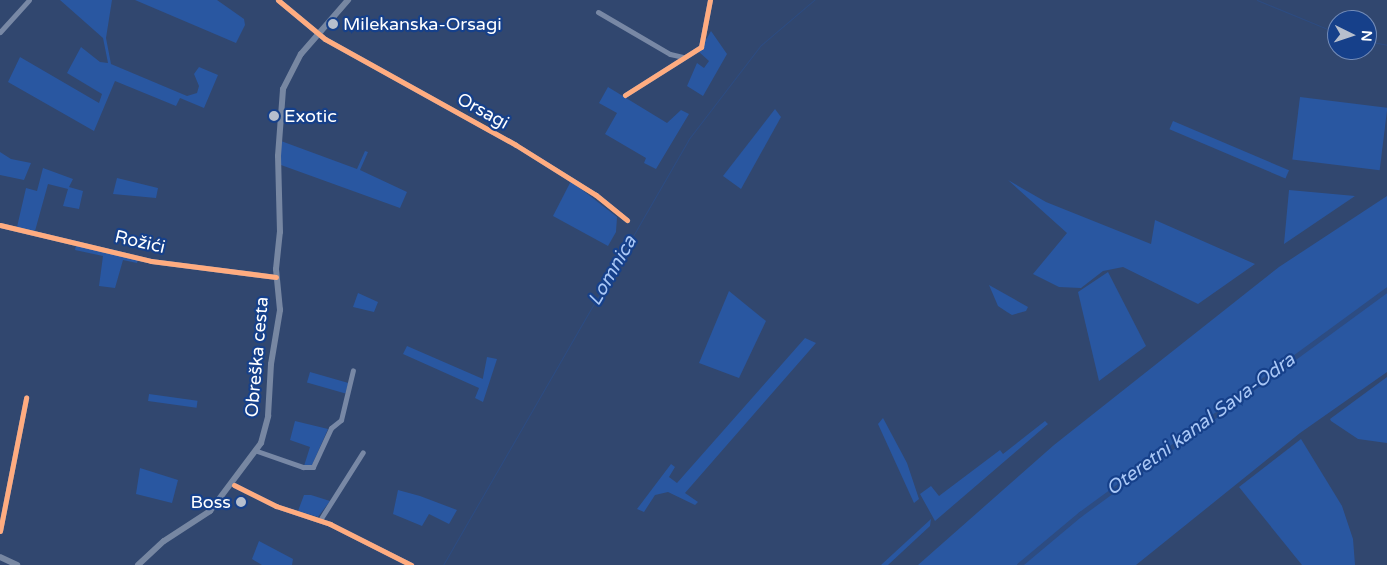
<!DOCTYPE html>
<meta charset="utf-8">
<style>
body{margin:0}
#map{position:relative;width:1387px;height:565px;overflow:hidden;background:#31476f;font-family:"Varela Round",sans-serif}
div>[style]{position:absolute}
.green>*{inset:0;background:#2957a1;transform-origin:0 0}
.stream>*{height:1px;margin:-0.5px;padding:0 0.5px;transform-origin:0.5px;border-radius:0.5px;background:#2d4c82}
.canal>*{height:5px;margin:-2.5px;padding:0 2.5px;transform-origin:2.5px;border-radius:2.5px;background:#2d4c82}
.minor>*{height:5px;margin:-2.5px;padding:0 2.5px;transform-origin:2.5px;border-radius:2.5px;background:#7888a5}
.major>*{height:6px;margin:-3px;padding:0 3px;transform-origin:3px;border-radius:3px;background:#7787a2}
.cycleway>*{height:5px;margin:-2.5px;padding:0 2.5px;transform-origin:2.5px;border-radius:2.5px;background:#ffac80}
.dots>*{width:14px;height:14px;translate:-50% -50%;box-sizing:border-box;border:2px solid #16408a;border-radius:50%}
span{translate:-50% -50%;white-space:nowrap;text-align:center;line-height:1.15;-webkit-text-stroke:4.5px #16408a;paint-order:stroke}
.poi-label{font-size:18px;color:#fff}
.left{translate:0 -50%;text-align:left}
.right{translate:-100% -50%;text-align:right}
.street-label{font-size:18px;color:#fff}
.water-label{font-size:19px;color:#a9c7f6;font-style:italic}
.north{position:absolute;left:1327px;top:10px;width:50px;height:50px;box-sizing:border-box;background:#16408a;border:1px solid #738cb9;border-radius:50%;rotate:94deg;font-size:14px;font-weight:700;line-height:20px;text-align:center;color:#fff}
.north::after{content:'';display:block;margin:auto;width:18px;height:22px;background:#b7bfcd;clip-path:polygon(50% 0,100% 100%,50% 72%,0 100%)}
</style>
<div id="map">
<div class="green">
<div style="clip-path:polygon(60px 0,112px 0,106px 38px,111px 64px,187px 96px,197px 93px,199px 86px,194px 74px,199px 67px,218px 75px,204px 108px,180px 98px,176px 106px,115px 81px,94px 131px,8px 82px,20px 57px,99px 103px,102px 94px,67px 73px,81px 47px,100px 62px,108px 63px,103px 38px)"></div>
<div style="clip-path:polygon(135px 0,217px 0,244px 19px,245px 25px,236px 43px)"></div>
<div style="clip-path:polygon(711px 31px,727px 54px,703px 96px,687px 86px,697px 63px,704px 68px,709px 61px,699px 52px)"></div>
<div style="clip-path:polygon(608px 87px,667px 123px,681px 110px,689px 114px,656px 169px,644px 163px,646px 158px,605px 134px,617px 113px,599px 103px)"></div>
<div style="left:1300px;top:97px;width:88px;height:63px;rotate:7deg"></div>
<div style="clip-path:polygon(775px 109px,781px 117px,741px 189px,723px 176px)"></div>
<div style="left:1173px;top:121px;width:126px;height:9px;rotate:23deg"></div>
<div style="clip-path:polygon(281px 141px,357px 169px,365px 151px,368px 152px,360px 170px,407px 192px,400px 208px,281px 165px)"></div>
<div style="clip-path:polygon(0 152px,11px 159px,31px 163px,24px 180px,0 175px)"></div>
<div style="clip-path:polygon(43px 168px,73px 179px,69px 187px,83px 191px,79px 209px,63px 206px,68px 189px,48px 184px,35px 231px,17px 227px,26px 188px,37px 191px)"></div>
<div style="clip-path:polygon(117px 178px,158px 188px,156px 198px,113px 194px)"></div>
<div style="clip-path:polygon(1008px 180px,1046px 202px,1151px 244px,1155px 220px,1255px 264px,1198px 304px,1123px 267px,1103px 271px,1081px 288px,1059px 287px,1033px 274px,1067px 233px)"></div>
<div style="clip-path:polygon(571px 181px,617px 217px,616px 232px,608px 246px,553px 216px)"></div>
<div style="clip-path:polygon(1289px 190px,1355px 196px,1284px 244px)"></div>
<div style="clip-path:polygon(1387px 196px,1387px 372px,1300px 433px,1136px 565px,918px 565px,1054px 445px,1279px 267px)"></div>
<div style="clip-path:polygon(76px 244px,138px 259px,137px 263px,123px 260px,115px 288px,99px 286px,103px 256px,75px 250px)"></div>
<div style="clip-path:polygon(1108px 272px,1146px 346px,1099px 381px,1078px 292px)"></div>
<div style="clip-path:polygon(989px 285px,1028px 307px,1026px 311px,1012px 315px,1007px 312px,998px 306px)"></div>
<div style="clip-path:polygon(729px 291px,766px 321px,739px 378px,699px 363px)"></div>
<div style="clip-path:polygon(358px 293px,378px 302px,374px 312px,353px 307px)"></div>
<div style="clip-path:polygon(805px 338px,816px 343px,685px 493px,698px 502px,695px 505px,668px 492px,655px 495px,644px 512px,637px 509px,671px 464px,675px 467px,669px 477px,677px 483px)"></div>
<div style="clip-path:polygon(407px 346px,483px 379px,481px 388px,487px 357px,497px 359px,483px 402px,475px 398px,479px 388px,403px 354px)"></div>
<div style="left:310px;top:372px;width:40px;height:11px;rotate:16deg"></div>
<div style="clip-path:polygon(1387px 377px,1387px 443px,1358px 439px,1331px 421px,1330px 419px)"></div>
<div style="left:149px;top:394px;width:49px;height:7px;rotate:8deg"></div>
<div style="clip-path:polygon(883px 418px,907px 463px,919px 499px,914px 503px,878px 424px)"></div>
<div style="clip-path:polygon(295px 421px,328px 429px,312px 465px,304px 466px,310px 447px,290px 440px)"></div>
<div style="clip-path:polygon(1045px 421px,1048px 424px,935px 521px,920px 494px,931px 486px,939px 496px,1000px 450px,1003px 454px)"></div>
<div style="clip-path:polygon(1301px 439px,1342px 506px,1353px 539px,1355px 565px,1302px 565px,1239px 487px)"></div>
<div style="clip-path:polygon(140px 468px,178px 480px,172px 503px,136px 494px)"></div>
<div style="clip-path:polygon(398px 490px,420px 496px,457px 510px,449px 524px,429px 514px,422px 526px,393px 514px)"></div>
<div style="clip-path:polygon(304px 495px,311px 495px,330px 501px,318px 517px,298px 511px)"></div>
<div style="clip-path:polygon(931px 519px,930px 526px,888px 565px,881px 565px)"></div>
<div style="clip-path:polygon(259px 541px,293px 559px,292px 565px,262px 565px,252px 559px)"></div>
</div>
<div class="stream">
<div style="left:1257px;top:0;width:87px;rotate:22.4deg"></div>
<div style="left:1367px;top:41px;width:20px;rotate:11deg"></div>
<div style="left:443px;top:565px;width:491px;rotate:-60deg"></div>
<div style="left:688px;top:140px;width:120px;rotate:-52.5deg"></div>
<div style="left:761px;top:45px;width:70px;rotate:-40.3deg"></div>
</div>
<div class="canal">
<div style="left:1019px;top:565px;width:80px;rotate:-39.9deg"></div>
<div style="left:1080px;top:514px;width:381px;rotate:-36.2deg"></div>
</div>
<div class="minor">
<div style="left:278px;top:0;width:61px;rotate:39.7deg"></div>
<div style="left:325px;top:39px;width:218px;rotate:29deg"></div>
<div style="left:516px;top:145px;width:94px;rotate:32deg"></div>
<div style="left:596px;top:195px;width:40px;rotate:39deg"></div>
<div style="left:598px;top:12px;width:83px;rotate:30.3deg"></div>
<div style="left:670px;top:54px;width:13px;rotate:13deg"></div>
<div style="left:0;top:32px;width:43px;rotate:-47.8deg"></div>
<div style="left:625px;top:95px;width:90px;rotate:-32.3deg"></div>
<div style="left:701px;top:47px;width:48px;rotate:-79.2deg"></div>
<div style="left:0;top:225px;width:155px;rotate:13.4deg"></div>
<div style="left:151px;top:261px;width:126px;rotate:7.3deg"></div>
<div style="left:257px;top:451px;width:49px;rotate:19.2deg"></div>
<div style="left:303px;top:467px;width:10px"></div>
<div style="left:313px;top:467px;width:43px;rotate:-65.2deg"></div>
<div style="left:331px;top:428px;width:13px;rotate:-39deg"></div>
<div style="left:341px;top:420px;width:51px;rotate:-76.5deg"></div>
<div style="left:234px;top:485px;width:47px;rotate:26.6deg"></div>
<div style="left:276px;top:506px;width:57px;rotate:18.4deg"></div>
<div style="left:330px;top:524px;width:91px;rotate:26.8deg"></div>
<div style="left:320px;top:520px;width:80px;rotate:-57.7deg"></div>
<div style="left:0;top:531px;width:136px;rotate:-78.9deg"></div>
</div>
<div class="major">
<div style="left:0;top:557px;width:19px;rotate:25deg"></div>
<div style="left:138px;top:565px;width:35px;rotate:-43deg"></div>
<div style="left:164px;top:541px;width:55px;rotate:-33.1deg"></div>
<div style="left:210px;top:511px;width:85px;rotate:-53.1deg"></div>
<div style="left:261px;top:443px;width:28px;rotate:-75deg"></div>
<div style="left:268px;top:416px;width:52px;rotate:-86.7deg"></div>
<div style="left:271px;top:364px;width:55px;rotate:-80.5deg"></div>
<div style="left:280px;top:310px;width:41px;rotate:-95.6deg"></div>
<div style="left:276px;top:269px;width:37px;rotate:-84deg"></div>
<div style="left:280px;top:232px;width:76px;rotate:-91.5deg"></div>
<div style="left:278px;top:156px;width:67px;rotate:-85.7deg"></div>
<div style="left:283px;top:89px;width:39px;rotate:-63deg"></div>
<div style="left:301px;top:54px;width:72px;rotate:-49deg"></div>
</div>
<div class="cycleway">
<div style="left:278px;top:0;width:61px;rotate:39.7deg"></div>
<div style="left:325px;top:39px;width:218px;rotate:29deg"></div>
<div style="left:516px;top:145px;width:94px;rotate:32deg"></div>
<div style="left:596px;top:195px;width:40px;rotate:39deg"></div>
<div style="left:625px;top:95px;width:90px;rotate:-32.3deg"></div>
<div style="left:701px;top:47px;width:48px;rotate:-79.2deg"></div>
<div style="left:0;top:225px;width:155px;rotate:13.4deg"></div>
<div style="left:151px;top:261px;width:126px;rotate:7.3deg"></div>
<div style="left:234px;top:485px;width:47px;rotate:26.6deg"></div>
<div style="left:276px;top:506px;width:57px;rotate:18.4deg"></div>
<div style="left:330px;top:524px;width:91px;rotate:26.8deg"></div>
<div style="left:0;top:531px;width:136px;rotate:-78.9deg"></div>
</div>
<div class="dots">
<div style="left:333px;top:24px;background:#b7bfcd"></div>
<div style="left:274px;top:116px;background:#b7bfcd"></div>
<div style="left:241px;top:502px;background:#b7bfcd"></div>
</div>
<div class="poi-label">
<span class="left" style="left:343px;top:24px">Milekanska-Orsagi</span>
<span class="left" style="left:284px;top:116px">Exotic</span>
<span class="right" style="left:231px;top:502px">Boss</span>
</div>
<div class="street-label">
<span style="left:483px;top:111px;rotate:29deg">Orsagi</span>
<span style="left:140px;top:242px;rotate:13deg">Rožići</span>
<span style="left:257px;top:357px;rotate:-85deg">Obreška cesta</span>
</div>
<div class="water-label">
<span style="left:613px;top:271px;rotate:-60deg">Lomnica</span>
<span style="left:1201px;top:425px;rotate:-36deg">Oteretni kanal Sava-Odra</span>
</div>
<div class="north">N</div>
</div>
